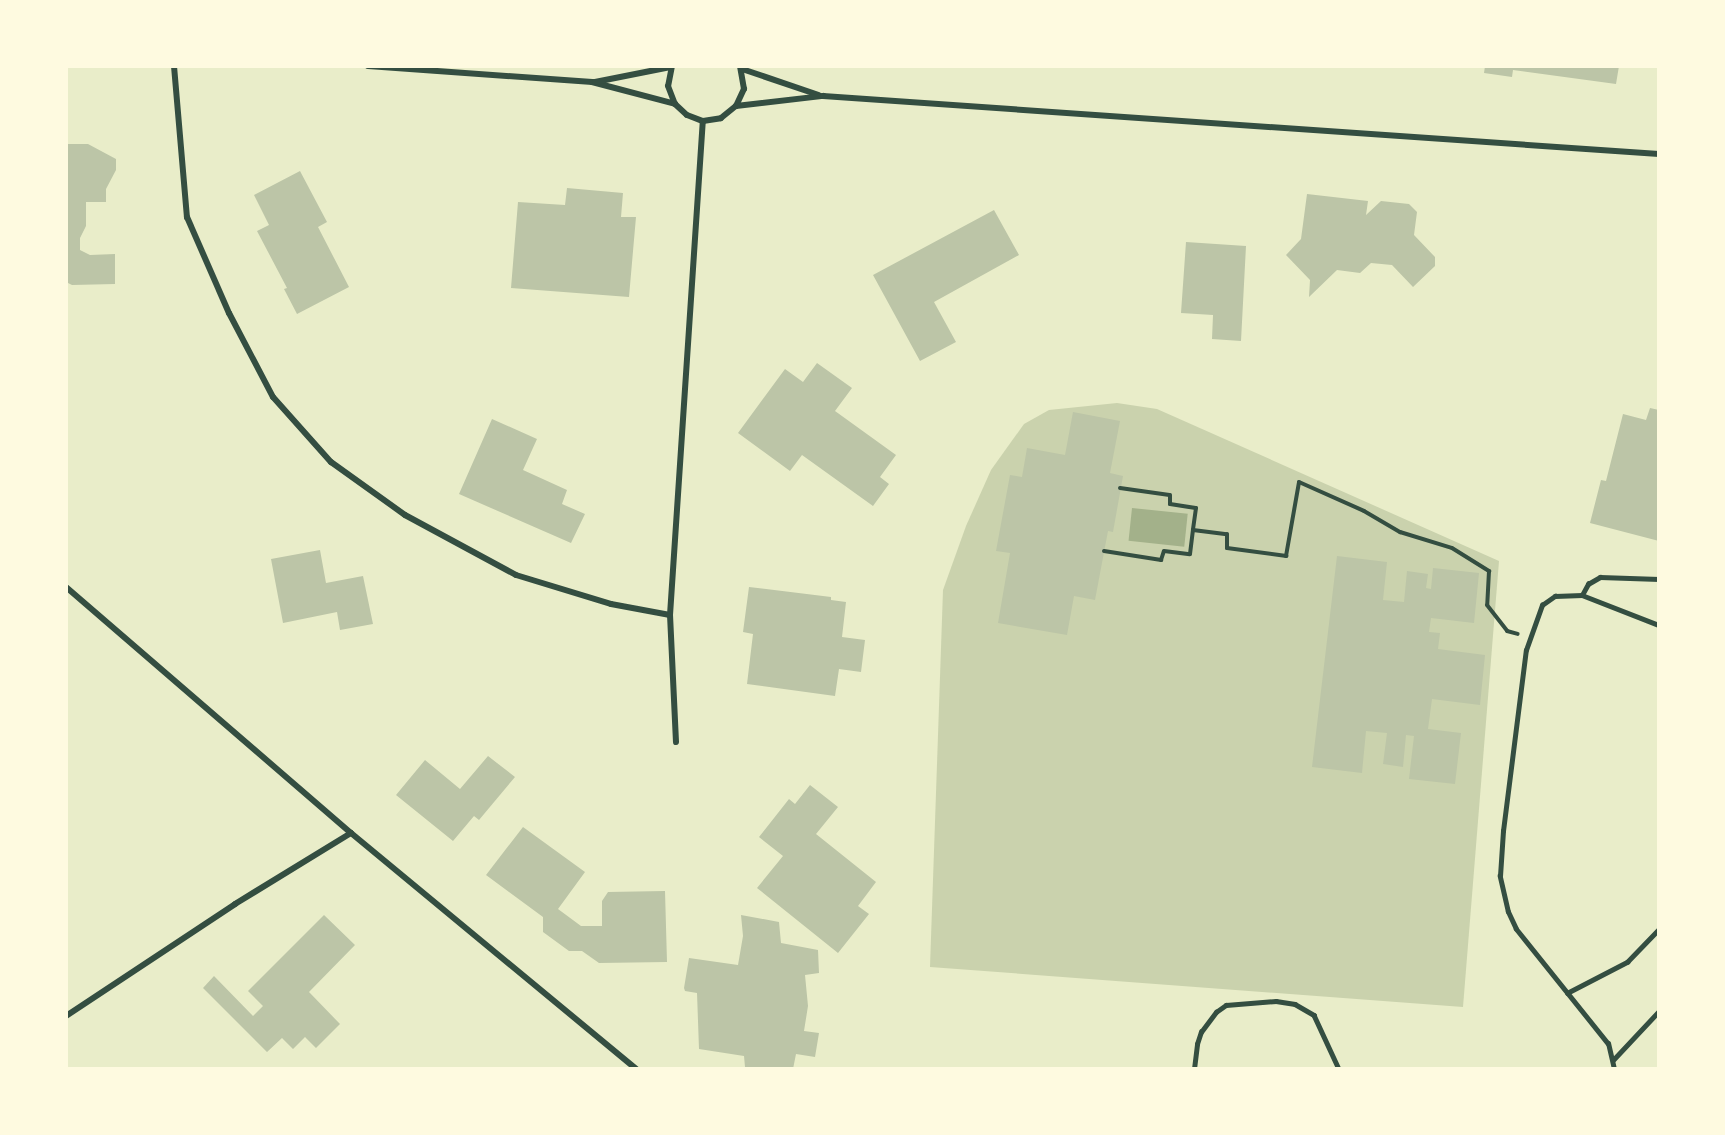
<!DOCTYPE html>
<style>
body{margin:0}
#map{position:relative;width:1725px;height:1135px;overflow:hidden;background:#e9edc9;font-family:Manrope,sans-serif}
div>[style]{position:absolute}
.green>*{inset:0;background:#cad2ad}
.water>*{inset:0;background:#a3b18a;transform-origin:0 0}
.building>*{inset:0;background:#bcc5a7}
.path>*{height:4px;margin:-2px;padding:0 2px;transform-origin:2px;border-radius:2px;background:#344e41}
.service>*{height:4.5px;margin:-2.25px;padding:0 2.25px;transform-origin:2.25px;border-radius:2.25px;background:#344e41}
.minor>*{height:6px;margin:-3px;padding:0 3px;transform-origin:3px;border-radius:3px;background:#344e41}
span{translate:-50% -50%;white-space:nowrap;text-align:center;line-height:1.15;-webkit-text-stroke:5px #fefae0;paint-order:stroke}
.frame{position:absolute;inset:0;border:68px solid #fefae0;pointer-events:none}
</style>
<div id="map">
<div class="green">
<div style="clip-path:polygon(1117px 403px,1157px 409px,1499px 561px,1463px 1007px,930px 967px,943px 590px,966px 526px,991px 470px,1024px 424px,1049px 410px)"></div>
</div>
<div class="water">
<div style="left:1132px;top:508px;width:56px;height:33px;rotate:6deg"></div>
</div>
<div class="building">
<div style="clip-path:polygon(1485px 66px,1619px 66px,1616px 84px,1513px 70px,1512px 77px,1484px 73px)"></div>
<div style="clip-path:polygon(66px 144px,88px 144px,116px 159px,116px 170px,106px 189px,106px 202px,86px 202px,86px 226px,80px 238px,80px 250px,90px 255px,115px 254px,115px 284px,72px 285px,66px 282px)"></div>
<div style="clip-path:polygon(300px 171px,327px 222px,318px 227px,349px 287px,297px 314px,284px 289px,287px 288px,257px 231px,269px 225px,254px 195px)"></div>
<div style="clip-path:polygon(567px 188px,623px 193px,621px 217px,636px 217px,629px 297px,511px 288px,518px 202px,565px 205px)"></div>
<div style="clip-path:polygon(1307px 194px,1368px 201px,1366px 215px,1381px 201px,1409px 204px,1417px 212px,1414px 235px,1435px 257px,1435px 266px,1413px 287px,1392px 265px,1371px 263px,1360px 273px,1337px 270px,1309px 297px,1310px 280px,1286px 255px,1301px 239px)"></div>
<div style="clip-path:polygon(994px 210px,1019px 255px,934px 302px,956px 342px,920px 361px,873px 275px)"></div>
<div style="clip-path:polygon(1186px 242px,1246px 246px,1241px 341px,1212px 339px,1213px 315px,1181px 313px)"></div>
<div style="clip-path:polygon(817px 363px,852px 388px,835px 411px,896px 455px,880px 477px,889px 484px,873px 506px,802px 455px,790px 471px,738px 433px,785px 369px,803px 382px)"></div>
<div style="clip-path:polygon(1650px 408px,1659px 410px,1659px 541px,1590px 523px,1601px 480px,1606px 481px,1623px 414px,1646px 420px)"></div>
<div style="clip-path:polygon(1073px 412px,1120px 421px,1110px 473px,1123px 476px,1113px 532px,1108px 531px,1095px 600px,1074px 596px,1067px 635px,998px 623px,1010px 553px,996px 551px,1010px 475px,1022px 477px,1027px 448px,1065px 455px)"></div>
<div style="clip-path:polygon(492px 419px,537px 439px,523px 470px,567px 490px,562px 504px,585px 514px,571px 543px,459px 494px)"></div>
<div style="clip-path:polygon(320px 550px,326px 583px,363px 576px,373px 624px,340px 630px,337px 612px,283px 623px,271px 559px)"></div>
<div style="clip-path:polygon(1337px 556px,1387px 562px,1383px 600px,1404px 602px,1407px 571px,1428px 574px,1426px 588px,1431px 589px,1433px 568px,1479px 573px,1474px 623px,1431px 618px,1429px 632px,1440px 633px,1438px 649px,1485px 655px,1480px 705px,1432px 699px,1428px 729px,1461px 733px,1455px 784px,1409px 779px,1414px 736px,1406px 735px,1403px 767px,1383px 764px,1387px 733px,1366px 731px,1362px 773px,1312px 767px)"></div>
<div style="clip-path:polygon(749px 587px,831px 597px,831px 600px,846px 602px,842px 637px,865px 640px,861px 672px,839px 669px,835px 696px,747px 684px,753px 634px,743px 632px)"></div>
<div style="clip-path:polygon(488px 756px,515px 777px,479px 820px,474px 816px,453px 841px,396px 795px,425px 760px,460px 789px)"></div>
<div style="clip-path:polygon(810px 785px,838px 807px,816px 834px,876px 882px,858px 906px,869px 914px,838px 953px,757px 888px,783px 856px,759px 837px,789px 799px,795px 804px)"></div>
<div style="clip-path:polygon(523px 827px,585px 872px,558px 909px,581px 926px,602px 926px,602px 901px,608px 892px,665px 891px,667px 962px,599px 963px,582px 951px,569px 951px,543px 932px,543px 917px,486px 875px)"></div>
<div style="clip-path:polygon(324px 915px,355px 945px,309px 992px,340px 1024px,316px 1048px,305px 1037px,293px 1049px,282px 1038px,267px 1052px,203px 988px,214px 976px,253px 1016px,263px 1006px,248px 991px)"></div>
<div style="clip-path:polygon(741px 915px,779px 922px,781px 943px,818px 950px,819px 973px,805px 975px,808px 1006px,804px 1031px,819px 1033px,815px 1057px,796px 1054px,793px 1069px,745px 1067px,744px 1056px,699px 1049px,697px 993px,685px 991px,684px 988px,689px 958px,738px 965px,743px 936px)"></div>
</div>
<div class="path">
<div style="left:1120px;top:488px;width:50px;rotate:8deg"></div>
<div style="left:1170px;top:495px;width:9px;rotate:90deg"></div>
<div style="left:1170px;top:504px;width:26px;rotate:9deg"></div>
<div style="left:1196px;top:508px;width:22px;rotate:98deg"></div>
<div style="left:1104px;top:551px;width:58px;rotate:9deg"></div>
<div style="left:1161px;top:560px;width:9px;rotate:-72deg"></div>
<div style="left:1164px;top:551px;width:26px;rotate:7deg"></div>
<div style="left:1190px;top:554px;width:24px;rotate:-83deg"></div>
<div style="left:1193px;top:530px;width:34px;rotate:7deg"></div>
<div style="left:1227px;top:534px;width:14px;rotate:90deg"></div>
<div style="left:1227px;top:548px;width:60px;rotate:7.7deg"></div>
<div style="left:1286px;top:556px;width:75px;rotate:-80deg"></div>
<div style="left:1299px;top:482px;width:71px;rotate:24deg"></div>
<div style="left:1364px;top:511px;width:42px;rotate:30.3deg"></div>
<div style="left:1400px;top:532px;width:54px;rotate:17.1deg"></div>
<div style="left:1452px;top:548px;width:44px;rotate:31.9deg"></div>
<div style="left:1489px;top:571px;width:34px;rotate:93deg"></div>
<div style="left:1487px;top:605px;width:33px;rotate:52deg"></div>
<div style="left:1507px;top:631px;width:11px;rotate:15deg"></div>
</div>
<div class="service">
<div style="left:1582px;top:595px;width:13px;rotate:-61deg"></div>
<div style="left:1588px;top:584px;width:14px;rotate:-30deg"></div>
<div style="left:1600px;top:577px;width:59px;rotate:1.9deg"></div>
<div style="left:1567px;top:993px;width:68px;rotate:-27.3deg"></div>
<div style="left:1627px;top:962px;width:46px;rotate:-45.9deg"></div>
<div style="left:1613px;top:1060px;width:67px;rotate:-46.8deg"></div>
<div style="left:1194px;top:1069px;width:25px;rotate:-83deg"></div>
<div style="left:1197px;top:1044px;width:13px;rotate:-72deg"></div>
<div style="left:1201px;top:1032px;width:25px;rotate:-53deg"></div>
<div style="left:1216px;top:1012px;width:12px;rotate:-35deg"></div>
<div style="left:1226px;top:1005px;width:50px;rotate:-4.6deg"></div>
<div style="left:1276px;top:1001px;width:19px;rotate:9deg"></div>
<div style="left:1295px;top:1004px;width:22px;rotate:30deg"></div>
<div style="left:1314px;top:1015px;width:60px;rotate:65.2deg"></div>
<div style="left:1614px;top:1069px;width:26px;rotate:-103deg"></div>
<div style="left:1608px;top:1044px;width:147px;rotate:-128.7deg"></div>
<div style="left:1516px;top:929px;width:19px;rotate:-115deg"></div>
<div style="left:1508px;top:912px;width:37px;rotate:-103deg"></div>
<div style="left:1500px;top:876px;width:45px;rotate:-86.2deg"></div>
<div style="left:1503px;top:831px;width:182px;rotate:-82.8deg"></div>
<div style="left:1526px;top:650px;width:48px;rotate:-70.4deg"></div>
<div style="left:1542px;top:605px;width:16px;rotate:-35deg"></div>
<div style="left:1555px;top:596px;width:27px;rotate:-2deg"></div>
<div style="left:1582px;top:595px;width:83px;rotate:21.3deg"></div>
</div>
<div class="minor">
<div style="left:174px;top:66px;width:152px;rotate:85.1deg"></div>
<div style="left:187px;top:217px;width:105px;rotate:66.4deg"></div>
<div style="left:229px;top:313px;width:95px;rotate:62.4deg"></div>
<div style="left:273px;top:397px;width:87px;rotate:48.3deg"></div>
<div style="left:331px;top:462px;width:91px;rotate:35.6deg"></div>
<div style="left:405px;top:515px;width:126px;rotate:28.4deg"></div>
<div style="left:516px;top:575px;width:99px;rotate:17deg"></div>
<div style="left:611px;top:604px;width:60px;rotate:10.6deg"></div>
<div style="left:368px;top:66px;width:225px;rotate:4.1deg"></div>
<div style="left:592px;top:82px;width:86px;rotate:14.8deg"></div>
<div style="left:672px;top:66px;width:20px;rotate:101deg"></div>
<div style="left:668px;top:86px;width:19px;rotate:69deg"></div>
<div style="left:675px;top:104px;width:16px;rotate:43deg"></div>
<div style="left:687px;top:115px;width:17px;rotate:21deg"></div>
<div style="left:703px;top:121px;width:18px;rotate:-9deg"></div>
<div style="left:721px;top:118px;width:19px;rotate:-39deg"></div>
<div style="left:736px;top:106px;width:19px;rotate:-65deg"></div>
<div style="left:744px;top:89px;width:23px;rotate:-100deg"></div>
<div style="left:742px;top:69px;width:81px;rotate:18.7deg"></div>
<div style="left:595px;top:82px;width:77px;rotate:-11.2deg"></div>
<div style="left:736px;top:106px;width:88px;rotate:-6.6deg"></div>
<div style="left:823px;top:96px;width:838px;rotate:3.97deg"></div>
<div style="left:66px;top:587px;width:376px;rotate:40.8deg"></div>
<div style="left:351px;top:833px;width:370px;rotate:39.6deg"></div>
<div style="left:676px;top:742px;width:127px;rotate:-92.7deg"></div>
<div style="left:670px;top:615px;width:495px;rotate:-86.2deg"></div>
<div style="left:66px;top:1016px;width:203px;rotate:-33.5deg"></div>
<div style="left:235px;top:904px;width:136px;rotate:-31.5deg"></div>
</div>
<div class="frame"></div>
</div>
